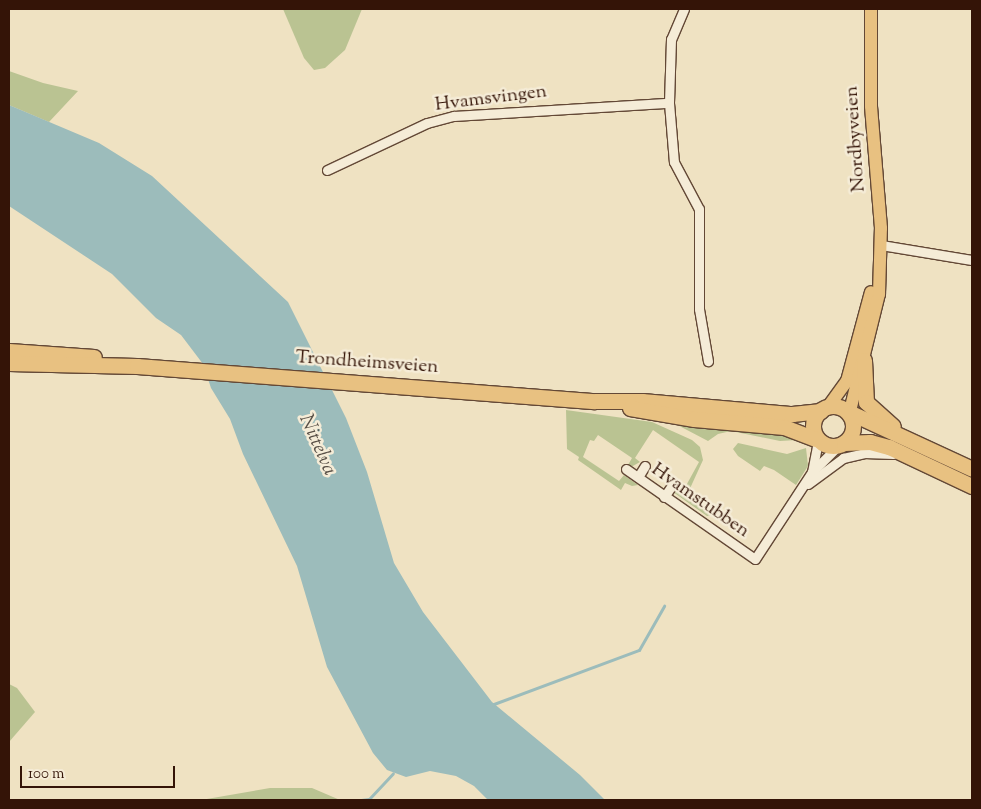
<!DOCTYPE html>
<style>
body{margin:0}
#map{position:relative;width:981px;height:809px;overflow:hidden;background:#efe2c2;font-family:"Sorts Mill Goudy",serif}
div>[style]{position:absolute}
.green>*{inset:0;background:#bac392}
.water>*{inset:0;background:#9cbcbb}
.stream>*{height:3px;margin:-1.5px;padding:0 1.5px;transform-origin:1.5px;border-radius:1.5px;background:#9cbcbb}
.roads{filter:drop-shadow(1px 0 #634836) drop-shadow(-1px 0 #634836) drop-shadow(0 1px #634836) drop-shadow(0 -1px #634836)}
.street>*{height:9px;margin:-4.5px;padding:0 4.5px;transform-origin:4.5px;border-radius:4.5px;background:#f5ecd7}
.primary>*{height:12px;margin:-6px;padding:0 6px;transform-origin:6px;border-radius:6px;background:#e8c181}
.highway>*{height:15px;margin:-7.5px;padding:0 7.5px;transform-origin:7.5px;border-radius:7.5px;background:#e8c181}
.highway>.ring{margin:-7.5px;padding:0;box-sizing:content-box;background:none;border:15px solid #e8c181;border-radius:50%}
span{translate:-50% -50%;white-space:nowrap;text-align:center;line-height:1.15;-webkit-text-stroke:5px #f5ecd7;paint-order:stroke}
.street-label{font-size:19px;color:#341407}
.water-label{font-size:20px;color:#584f46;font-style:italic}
.frame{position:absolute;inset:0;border:10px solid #341407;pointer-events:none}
.scale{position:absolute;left:20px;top:766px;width:155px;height:22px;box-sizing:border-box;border:2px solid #341407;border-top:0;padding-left:6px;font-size:15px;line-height:18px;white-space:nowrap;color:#341407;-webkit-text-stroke:4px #f5ecd7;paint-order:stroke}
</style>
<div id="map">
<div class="green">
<div style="clip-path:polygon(283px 9px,362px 9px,345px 50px,325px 68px,314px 70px,304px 58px)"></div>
<div style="clip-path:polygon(9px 71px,43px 83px,78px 91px,49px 122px,9px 105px)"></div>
<div style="clip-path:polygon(566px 410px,652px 422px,692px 440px,700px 447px,703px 460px,687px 495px,714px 515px,707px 516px,673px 492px,675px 489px,682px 493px,699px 462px,653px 430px,635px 458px,640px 462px,631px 467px,628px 465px,632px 458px,598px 435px,594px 441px,590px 440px,583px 457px,619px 481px,624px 475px,638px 485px,632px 486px,625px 483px,621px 490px,578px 460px,579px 457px,567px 449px)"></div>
<div style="clip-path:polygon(666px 419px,778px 431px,797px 440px,780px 441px,731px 431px,718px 434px,708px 441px)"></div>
<div style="clip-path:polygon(738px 443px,787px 454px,806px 448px,808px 466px,796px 485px,774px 470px,764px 466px,760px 471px,738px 456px,733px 449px)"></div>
<div style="clip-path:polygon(9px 684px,17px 688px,35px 712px,9px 742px)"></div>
<div style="clip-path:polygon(270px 788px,312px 788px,340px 800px,201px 800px)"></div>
</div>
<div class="water">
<div style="clip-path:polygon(9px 105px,99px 143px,152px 176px,288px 302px,346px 418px,367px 472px,394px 563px,423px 612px,492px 702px,580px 775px,605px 800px,488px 800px,474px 786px,456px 776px,430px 771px,406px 777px,387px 770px,373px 753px,327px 667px,297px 566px,243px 454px,230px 419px,211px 388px,203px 364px,181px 335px,156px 318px,112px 274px,9px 206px)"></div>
</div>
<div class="stream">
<div style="left:491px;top:705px;width:158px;rotate:-20.4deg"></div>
<div style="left:639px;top:650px;width:51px;rotate:-60.4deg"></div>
<div style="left:361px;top:800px;width:8px;rotate:-7deg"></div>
<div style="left:369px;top:799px;width:35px;rotate:-47deg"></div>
</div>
<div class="roads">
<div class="street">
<div style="left:684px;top:9px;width:33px;rotate:113deg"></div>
<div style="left:671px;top:39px;width:64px;rotate:91.8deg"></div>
<div style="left:669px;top:103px;width:59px;rotate:85.2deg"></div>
<div style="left:674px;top:162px;width:53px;rotate:62deg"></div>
<div style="left:699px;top:209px;width:100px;rotate:90deg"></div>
<div style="left:699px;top:309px;width:53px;rotate:80.2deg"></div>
<div style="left:327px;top:170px;width:110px;rotate:-25.2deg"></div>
<div style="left:427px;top:123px;width:28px;rotate:-15deg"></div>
<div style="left:454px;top:116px;width:215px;rotate:-3.5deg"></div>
<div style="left:881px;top:245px;width:92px;rotate:9.4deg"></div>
<div style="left:626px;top:469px;width:157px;rotate:34.9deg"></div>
<div style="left:755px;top:559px;width:104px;rotate:-56.8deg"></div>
<div style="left:812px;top:472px;width:35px;rotate:-45deg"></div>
<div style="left:812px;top:472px;width:31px;rotate:-79deg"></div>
<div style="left:638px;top:477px;width:13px;rotate:-58deg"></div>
<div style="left:808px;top:484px;width:44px;rotate:-36.6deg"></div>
<div style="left:843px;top:458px;width:22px;rotate:-13deg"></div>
<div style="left:864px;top:453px;width:29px;rotate:2deg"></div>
<div style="left:664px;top:497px;width:14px;rotate:-56deg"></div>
</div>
<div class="primary">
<div style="left:828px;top:407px;width:32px;rotate:-54deg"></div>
<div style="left:847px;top:381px;width:92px;rotate:-74.9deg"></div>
<div style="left:850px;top:411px;width:121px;rotate:-76.1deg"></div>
<div style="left:879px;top:294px;width:66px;rotate:-88.3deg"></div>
<div style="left:881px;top:228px;width:122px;rotate:-94.7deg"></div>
<div style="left:871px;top:106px;width:97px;rotate:-90deg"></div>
</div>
<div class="highway">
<div style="left:9px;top:351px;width:85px;rotate:4deg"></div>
<div style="left:864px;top:360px;width:42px;rotate:87.3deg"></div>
<div style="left:866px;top:402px;width:36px;rotate:42deg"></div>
<div style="left:9px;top:363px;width:128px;rotate:1.3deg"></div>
<div style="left:137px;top:366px;width:459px;rotate:4.4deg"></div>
<div style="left:595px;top:401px;width:47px"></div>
<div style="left:642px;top:401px;width:151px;rotate:5deg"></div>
<div style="left:792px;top:414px;width:29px;rotate:-6deg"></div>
<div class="ring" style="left:813px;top:406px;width:25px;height:25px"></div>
<div style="left:630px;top:408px;width:65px;rotate:9.8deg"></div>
<div style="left:694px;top:419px;width:90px;rotate:5.1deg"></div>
<div style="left:784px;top:427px;width:33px;rotate:21deg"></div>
<div style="left:851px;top:413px;width:133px;rotate:24.8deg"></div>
<div style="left:844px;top:443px;width:26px;rotate:-2deg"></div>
<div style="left:870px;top:442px;width:20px;rotate:15deg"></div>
<div style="left:889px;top:447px;width:92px;rotate:25.2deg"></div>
</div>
</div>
<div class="street-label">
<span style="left:491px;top:99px;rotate:-7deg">Hvamsvingen</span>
<span style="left:856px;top:139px;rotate:-94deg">Nordbyveien</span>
<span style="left:367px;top:363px;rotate:4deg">Trondheimsveien</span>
<span style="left:700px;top:501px;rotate:35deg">Hvamstubben</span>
</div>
<div class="water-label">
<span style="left:317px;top:445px;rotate:66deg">Nittelva</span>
</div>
<div class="frame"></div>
<div class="scale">100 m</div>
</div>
